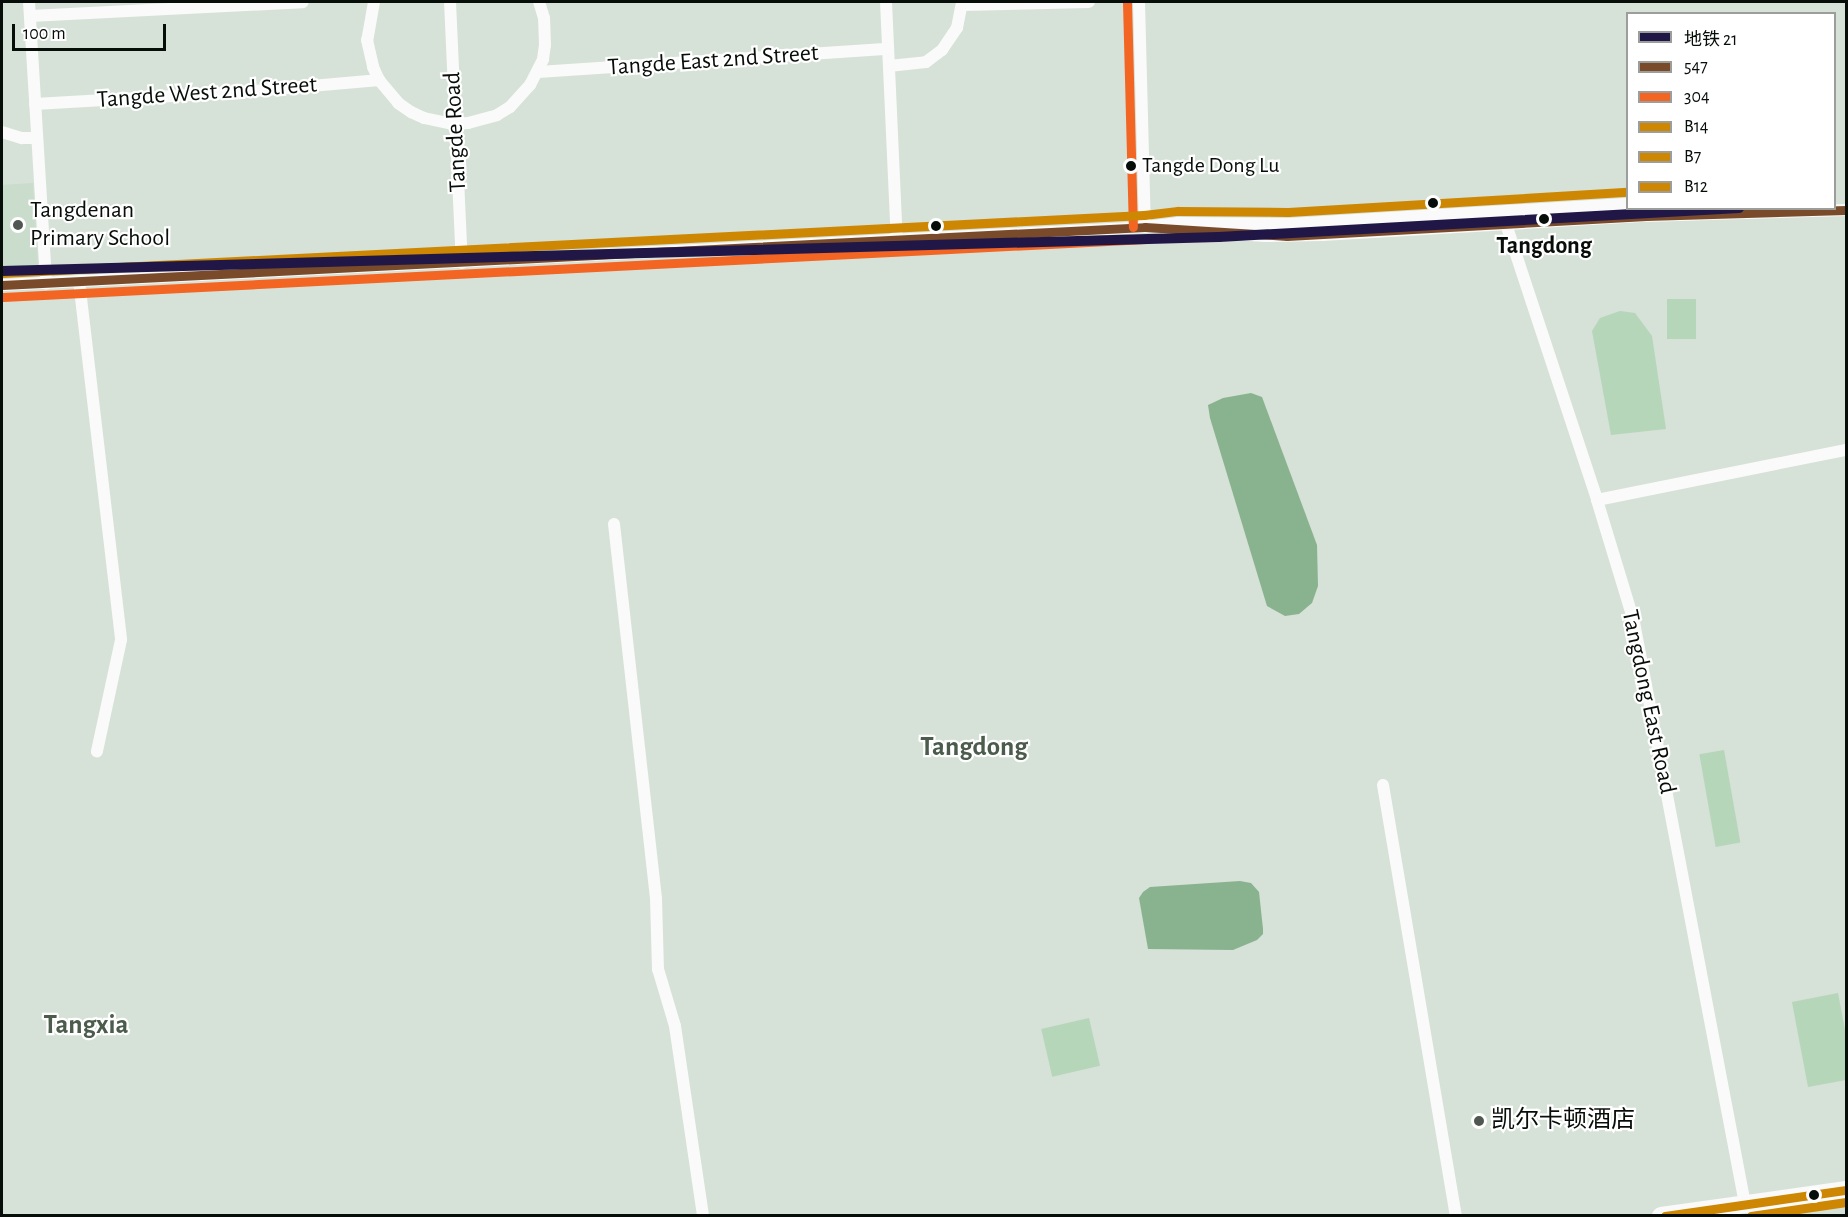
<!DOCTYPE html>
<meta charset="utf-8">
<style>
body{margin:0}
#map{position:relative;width:1848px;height:1217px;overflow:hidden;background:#d6e1d7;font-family:"Alegreya Sans","Noto Sans SC",sans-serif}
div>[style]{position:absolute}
.built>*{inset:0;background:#cadccb}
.green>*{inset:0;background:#b6d6b9;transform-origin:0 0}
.water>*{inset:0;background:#89b38e}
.minor>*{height:12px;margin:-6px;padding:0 6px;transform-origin:6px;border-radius:6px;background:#f9faf9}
.highway>*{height:18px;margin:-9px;padding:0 9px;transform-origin:9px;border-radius:9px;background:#f9faf9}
.bus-1>*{height:9px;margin:-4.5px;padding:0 4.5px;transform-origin:4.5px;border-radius:4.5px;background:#7a4b2a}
.bus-2>*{height:9px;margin:-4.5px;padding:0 4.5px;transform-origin:4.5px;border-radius:4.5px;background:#f26522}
.bus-3>*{height:9px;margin:-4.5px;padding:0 4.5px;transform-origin:4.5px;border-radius:4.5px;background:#cd8702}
.bus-4>*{height:9px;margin:-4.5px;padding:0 4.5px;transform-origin:4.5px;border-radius:4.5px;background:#cd8702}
.bus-5>*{height:9px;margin:-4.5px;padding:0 4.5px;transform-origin:4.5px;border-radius:4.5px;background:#cd8702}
.metro-1>*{height:10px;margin:-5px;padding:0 5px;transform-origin:5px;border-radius:5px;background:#201747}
.dots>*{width:16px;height:16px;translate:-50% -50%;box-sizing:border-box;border:3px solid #fff;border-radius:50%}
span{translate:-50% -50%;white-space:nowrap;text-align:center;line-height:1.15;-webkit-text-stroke:4.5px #fff;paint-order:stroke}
.bus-label{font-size:22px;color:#070d08}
.left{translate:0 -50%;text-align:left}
.street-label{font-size:24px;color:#070d08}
.poi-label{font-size:24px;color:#070d08}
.stop-label{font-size:24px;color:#070d08;font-weight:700}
.quarter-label{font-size:27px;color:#4b5b4c;font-weight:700}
.frame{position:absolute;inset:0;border:3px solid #070d08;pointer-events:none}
.legend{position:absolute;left:1626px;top:12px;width:210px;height:198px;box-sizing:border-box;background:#fff;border:2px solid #9c9e9c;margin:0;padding:8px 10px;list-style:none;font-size:18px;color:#070d08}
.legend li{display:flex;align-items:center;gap:12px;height:30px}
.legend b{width:30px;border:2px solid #9c9e9c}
.scale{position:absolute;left:12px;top:24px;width:154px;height:27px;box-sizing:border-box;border:3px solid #070d08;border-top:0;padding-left:8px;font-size:18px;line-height:21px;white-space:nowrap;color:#070d08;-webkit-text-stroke:4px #fff;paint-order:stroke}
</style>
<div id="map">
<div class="built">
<div style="clip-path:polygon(33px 183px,38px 265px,2px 267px,2px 185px)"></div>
</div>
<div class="green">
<div style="left:1667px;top:299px;width:29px;height:40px"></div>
<div style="clip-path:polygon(1620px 311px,1635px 313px,1652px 336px,1666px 429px,1611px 435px,1592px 331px,1600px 318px)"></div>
<div style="left:1724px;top:750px;width:94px;height:25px;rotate:80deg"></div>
<div style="clip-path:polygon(1838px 993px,1846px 1035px,1846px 1080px,1808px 1087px,1792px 1002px)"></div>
<div style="left:1089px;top:1018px;width:49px;height:49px;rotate:77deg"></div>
</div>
<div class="water">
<div style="clip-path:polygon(1251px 393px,1262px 397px,1317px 545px,1318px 586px,1312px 603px,1299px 614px,1285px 616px,1267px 606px,1210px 418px,1208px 405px,1223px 398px)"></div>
<div style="clip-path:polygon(1240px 881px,1251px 883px,1259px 892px,1263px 929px,1263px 934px,1257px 940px,1233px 950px,1148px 949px,1139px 898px,1143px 892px,1150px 887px)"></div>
</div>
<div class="minor">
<div style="left:29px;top:2px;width:282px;rotate:86.5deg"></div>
<div style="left:374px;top:2px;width:39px;rotate:100deg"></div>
<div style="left:367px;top:40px;width:28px;rotate:77deg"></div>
<div style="left:373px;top:67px;width:14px;rotate:65deg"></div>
<div style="left:379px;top:80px;width:30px;rotate:50deg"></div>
<div style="left:398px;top:103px;width:16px;rotate:35deg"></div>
<div style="left:411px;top:112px;width:14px;rotate:25deg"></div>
<div style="left:424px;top:118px;width:30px;rotate:12deg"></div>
<div style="left:453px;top:124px;width:15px;rotate:-4deg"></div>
<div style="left:468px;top:123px;width:30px;rotate:-15deg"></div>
<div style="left:497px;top:115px;width:15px;rotate:-32deg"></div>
<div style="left:510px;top:107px;width:30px;rotate:-48deg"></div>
<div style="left:530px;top:85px;width:29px;rotate:-63deg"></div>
<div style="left:543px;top:59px;width:14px;rotate:-82deg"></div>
<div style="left:545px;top:45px;width:27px;rotate:-92deg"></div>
<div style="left:544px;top:18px;width:17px;rotate:-107deg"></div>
<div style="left:450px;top:2px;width:261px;rotate:87.4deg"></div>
<div style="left:886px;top:2px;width:238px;rotate:87.4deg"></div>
<div style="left:1139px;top:2px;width:225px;rotate:88.5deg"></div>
<div style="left:962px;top:5px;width:127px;rotate:-1.4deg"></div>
<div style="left:30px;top:16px;width:273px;rotate:-2.9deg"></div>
<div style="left:889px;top:66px;width:37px;rotate:-6deg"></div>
<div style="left:926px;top:62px;width:20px;rotate:-37deg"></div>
<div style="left:942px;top:50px;width:27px;rotate:-56deg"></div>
<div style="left:957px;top:28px;width:26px;rotate:-79deg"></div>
<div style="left:538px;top:72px;width:351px;rotate:-3.8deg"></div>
<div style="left:35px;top:104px;width:207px;rotate:-3.3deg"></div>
<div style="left:242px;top:92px;width:138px;rotate:-5deg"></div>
<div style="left:2px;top:132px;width:21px;rotate:17deg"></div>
<div style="left:22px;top:138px;width:14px"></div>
<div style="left:1502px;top:212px;width:303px;rotate:71.7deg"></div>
<div style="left:1597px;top:500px;width:127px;rotate:73.1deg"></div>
<div style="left:1634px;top:622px;width:592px;rotate:79.2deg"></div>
<div style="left:1167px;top:230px;width:98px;rotate:3.5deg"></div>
<div style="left:1265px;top:236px;width:57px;rotate:-1deg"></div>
<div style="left:1322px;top:235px;width:325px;rotate:-3.4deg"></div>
<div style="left:1646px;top:216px;width:200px;rotate:-1.7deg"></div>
<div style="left:79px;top:281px;width:361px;rotate:83.3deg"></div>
<div style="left:121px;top:640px;width:114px;rotate:102.2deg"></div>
<div style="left:2px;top:285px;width:1144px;rotate:-2.9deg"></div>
<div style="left:1145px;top:227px;width:33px;rotate:-7deg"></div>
<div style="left:1178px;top:223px;width:110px;rotate:0.5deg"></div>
<div style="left:1288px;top:224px;width:341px;rotate:-3.4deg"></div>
<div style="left:1597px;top:500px;width:254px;rotate:-11.4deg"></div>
<div style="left:614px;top:524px;width:376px;rotate:83.6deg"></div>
<div style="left:656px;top:898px;width:71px;rotate:88.4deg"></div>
<div style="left:658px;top:969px;width:59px;rotate:73.4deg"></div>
<div style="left:675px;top:1026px;width:192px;rotate:81.6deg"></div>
<div style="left:1383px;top:785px;width:437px;rotate:80.4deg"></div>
</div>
<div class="highway">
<div style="left:1661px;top:1216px;width:187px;rotate:-8deg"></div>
</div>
<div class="bus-1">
<div style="left:2px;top:285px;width:1144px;rotate:-2.9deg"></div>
<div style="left:1145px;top:227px;width:142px;rotate:3.6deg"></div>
<div style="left:1287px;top:236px;width:360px;rotate:-3.2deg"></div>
<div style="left:1646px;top:216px;width:200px;rotate:-1.7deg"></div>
</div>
<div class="bus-2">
<div style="left:1127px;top:2px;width:225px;rotate:88.5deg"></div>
<div style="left:3px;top:297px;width:1144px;rotate:-2.9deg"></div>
</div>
<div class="bus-3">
<div style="left:2px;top:273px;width:1143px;rotate:-2.91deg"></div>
<div style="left:1144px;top:215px;width:34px;rotate:-7deg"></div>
<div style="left:1178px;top:211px;width:110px;rotate:0.5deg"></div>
<div style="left:1288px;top:212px;width:340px;rotate:-3.4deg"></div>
</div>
<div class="bus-4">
<div style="left:1665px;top:1216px;width:183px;rotate:-8.2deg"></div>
</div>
<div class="bus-5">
<div style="left:1751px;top:1216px;width:96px;rotate:-8.4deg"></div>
</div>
<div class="metro-1">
<div style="left:2px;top:271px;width:1217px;rotate:-1.6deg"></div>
<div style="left:1219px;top:237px;width:521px;rotate:-3.19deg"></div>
</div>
<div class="dots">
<div style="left:1131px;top:166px;background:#070d08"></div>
<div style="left:1433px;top:203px;background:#070d08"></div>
<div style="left:1544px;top:219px;background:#070d08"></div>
<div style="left:18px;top:225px;background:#4f5750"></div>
<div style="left:936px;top:226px;background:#070d08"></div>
<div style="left:1479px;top:1121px;background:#4f5750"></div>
<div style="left:1814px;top:1195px;background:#070d08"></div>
</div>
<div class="bus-label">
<span class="left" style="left:1142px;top:166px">Tangde Dong Lu</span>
</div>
<div class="street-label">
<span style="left:713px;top:61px;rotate:-4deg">Tangde East 2nd Street</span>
<span style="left:207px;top:93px;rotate:-4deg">Tangde West 2nd Street</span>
<span style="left:456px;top:132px;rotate:-93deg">Tangde Road</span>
<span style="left:1648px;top:702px;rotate:78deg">Tangdong East Road</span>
</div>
<div class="poi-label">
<span class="left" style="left:30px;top:225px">Tangdenan<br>Primary School</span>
<span class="left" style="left:1491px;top:1121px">凯尔卡顿酒店</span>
</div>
<div class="stop-label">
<span style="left:1544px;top:247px">Tangdong</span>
</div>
<div class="quarter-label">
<span style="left:974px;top:747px">Tangdong</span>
<span style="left:86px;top:1025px">Tangxia</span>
</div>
<div class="frame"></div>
<ul class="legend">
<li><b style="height:8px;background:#201747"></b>地铁 21</li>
<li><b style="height:8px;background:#7a4b2a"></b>547</li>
<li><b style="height:8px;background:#f26522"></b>304</li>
<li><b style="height:8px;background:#cd8702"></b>B14</li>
<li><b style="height:8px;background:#cd8702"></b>B7</li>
<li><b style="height:8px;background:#cd8702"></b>B12</li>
</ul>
<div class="scale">100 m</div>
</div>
